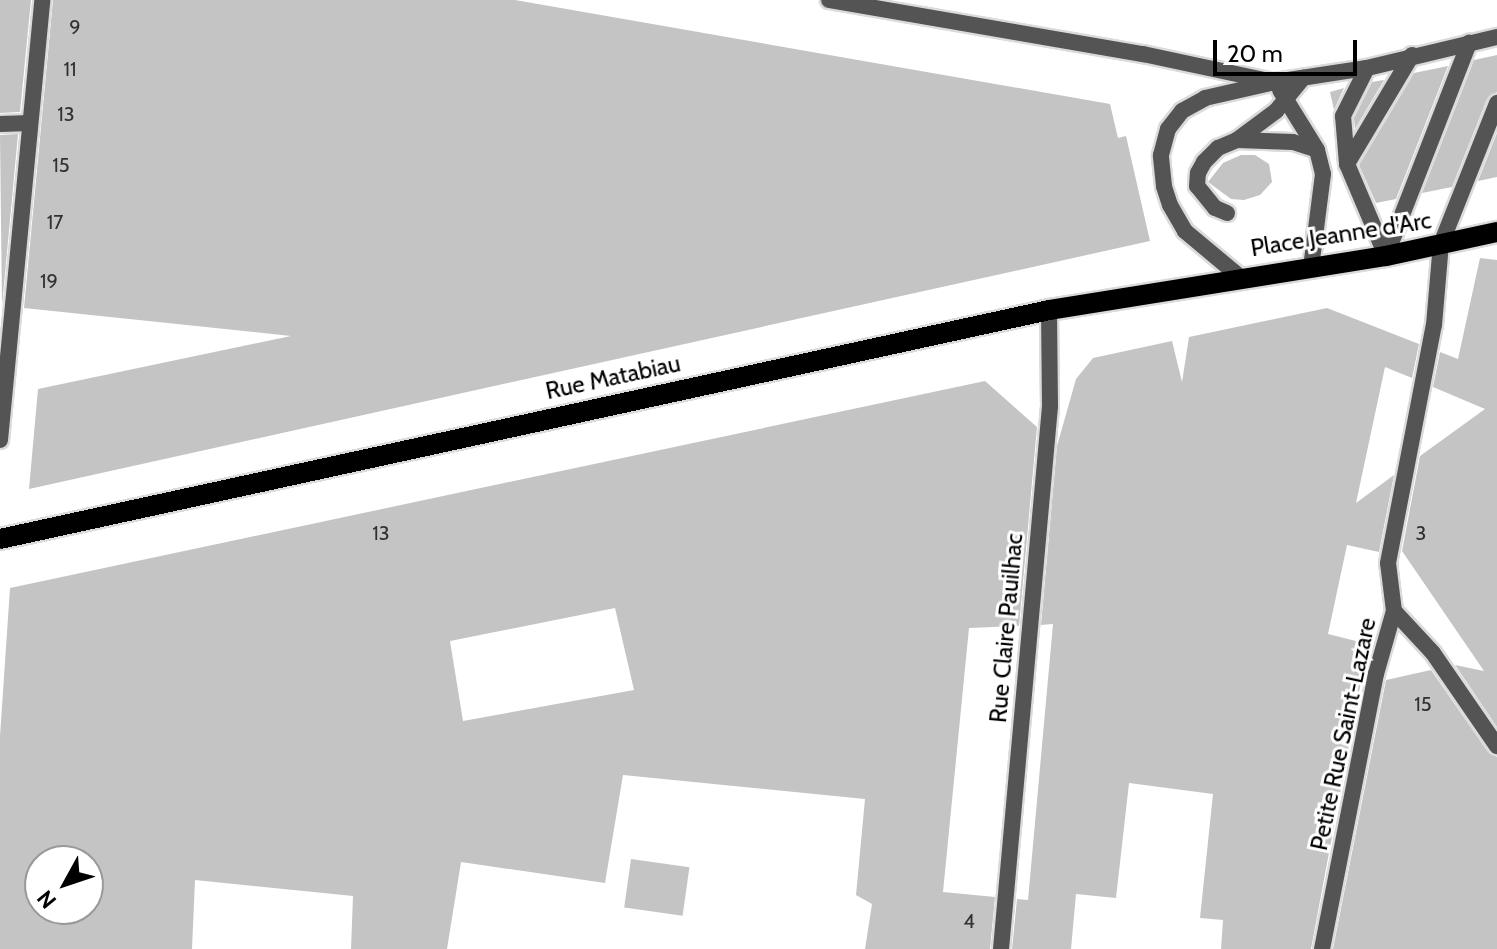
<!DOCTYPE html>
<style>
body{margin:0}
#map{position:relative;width:1497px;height:949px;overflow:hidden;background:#fff;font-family:Cabin,sans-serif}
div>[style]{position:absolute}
.building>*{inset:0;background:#c4c4c4;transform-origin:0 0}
.roads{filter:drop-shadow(2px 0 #dbdbdb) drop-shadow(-2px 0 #dbdbdb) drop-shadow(0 2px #dbdbdb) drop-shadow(0 -2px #dbdbdb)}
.service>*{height:16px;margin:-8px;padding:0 8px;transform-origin:8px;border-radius:8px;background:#545454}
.minor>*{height:16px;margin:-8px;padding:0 8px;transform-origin:8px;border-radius:8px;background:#545454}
.primary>*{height:20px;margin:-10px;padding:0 10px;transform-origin:10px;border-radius:10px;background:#000}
span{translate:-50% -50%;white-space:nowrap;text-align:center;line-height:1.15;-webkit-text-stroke:6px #fff;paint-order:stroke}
.number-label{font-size:20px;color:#313131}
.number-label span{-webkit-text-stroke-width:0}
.street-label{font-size:24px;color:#000}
.north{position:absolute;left:24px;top:845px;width:80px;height:80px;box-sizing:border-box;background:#fff;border:2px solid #999;border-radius:50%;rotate:230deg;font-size:22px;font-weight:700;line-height:32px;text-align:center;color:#000}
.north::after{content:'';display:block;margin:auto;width:28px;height:36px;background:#000;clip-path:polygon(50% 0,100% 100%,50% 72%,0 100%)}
.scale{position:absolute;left:1213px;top:40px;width:144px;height:36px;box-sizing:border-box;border:4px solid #000;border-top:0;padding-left:10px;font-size:24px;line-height:28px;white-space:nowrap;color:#000;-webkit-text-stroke:6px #fff;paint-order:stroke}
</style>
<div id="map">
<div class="building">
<div style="clip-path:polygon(0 0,31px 0,20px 112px,0 113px)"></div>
<div style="clip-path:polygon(53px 0,515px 0,1110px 104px,1118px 138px,1126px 136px,1150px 241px,29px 489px,38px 389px,291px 336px,24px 308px)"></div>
<div style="clip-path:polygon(1497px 55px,1497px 92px,1487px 99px,1452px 187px,1422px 193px,1474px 60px)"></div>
<div style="clip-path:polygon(1448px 66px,1396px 199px,1376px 203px,1359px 165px,1414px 73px)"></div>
<div style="clip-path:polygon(1384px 80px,1355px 129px,1354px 118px,1372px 82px)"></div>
<div style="clip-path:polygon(1344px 88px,1334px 110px,1330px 92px)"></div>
<div style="clip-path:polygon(1497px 133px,1497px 177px,1478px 181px)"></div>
<div style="clip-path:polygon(18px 134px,2px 306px,0 135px)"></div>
<div style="clip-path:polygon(1241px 155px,1255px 155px,1269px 164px,1272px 182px,1260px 195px,1244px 200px,1231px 199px,1208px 182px,1223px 163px)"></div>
<div style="clip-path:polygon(1480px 258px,1497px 260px,1497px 727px,1455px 665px,1484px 671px,1402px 551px,1420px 456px,1485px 409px,1433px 387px,1440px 352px,1458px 359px)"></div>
<div style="clip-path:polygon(1327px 308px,1419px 344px,1412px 378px,1385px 367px,1356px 503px,1394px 475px,1379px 552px,1347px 545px,1328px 634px,1368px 644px,1311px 949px,1221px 949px,1223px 920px,1200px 918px,1213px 794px,1129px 783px,1116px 898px,1076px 894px,1071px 949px,1012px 949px,1017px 899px,1028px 900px,1053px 624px,1041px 625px,1057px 446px,1076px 379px,1093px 358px,1172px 341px,1182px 382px,1189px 337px)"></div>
<div style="clip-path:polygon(evenodd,985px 381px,1037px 427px,1019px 626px,969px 628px,943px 892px,995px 897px,990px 949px,865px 949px,872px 904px,856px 895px,865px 799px,623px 775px,605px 883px,461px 862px,447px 949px,351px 949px,353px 896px,195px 880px,192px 949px,0 949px,0 736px,10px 588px,985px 381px,615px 608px,634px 690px,463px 721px,450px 641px,615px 608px,985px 381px,40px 861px,88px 861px,88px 909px,40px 909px,40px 861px)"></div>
<div style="clip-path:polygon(1431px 670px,1488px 752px,1497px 757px,1497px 949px,1333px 949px,1386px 680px)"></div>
<div style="left:631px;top:859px;width:59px;height:49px;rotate:8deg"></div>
</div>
<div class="roads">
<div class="service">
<div style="left:1367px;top:68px;width:54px;rotate:116.6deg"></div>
<div style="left:1343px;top:116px;width:48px;rotate:85.2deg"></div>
<div style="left:1347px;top:164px;width:100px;rotate:67deg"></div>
<div style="left:1280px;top:90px;width:70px;rotate:58.3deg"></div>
<div style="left:1317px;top:150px;width:25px;rotate:76deg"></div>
<div style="left:1323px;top:174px;width:95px;rotate:97.3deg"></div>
<div style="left:0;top:124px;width:30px;rotate:-2deg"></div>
<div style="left:1237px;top:140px;width:56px;rotate:2deg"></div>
<div style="left:1293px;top:142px;width:25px;rotate:18deg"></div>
<div style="left:1347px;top:164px;width:127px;rotate:-59.2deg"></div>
<div style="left:1227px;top:213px;width:13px;rotate:-157deg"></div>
<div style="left:1215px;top:208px;width:28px;rotate:-129deg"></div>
<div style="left:1197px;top:186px;width:13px;rotate:-86deg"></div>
<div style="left:1198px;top:173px;width:13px;rotate:-61deg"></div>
<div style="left:1204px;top:162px;width:20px;rotate:-45deg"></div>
<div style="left:1218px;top:148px;width:21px;rotate:-23deg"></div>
<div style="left:1237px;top:140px;width:49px;rotate:-36.6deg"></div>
<div style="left:1276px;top:111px;width:43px;rotate:-50.7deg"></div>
<div style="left:1441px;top:244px;width:152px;rotate:-68.3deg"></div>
<div style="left:1386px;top:256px;width:229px;rotate:-68.7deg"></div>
</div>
<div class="minor">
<div style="left:829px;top:0;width:319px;rotate:9.8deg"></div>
<div style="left:1143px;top:54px;width:129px;rotate:12.1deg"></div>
<div style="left:1240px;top:277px;width:72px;rotate:-140.1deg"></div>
<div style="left:1185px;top:231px;width:30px;rotate:-120deg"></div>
<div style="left:1170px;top:205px;width:20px;rotate:-108deg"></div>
<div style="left:1164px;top:186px;width:31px;rotate:-96deg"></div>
<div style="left:1161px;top:155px;width:27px;rotate:-75deg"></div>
<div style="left:1168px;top:129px;width:23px;rotate:-52deg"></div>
<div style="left:1182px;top:111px;width:26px;rotate:-29deg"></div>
<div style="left:1205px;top:98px;width:72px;rotate:-12.9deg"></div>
<div style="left:1275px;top:82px;width:93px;rotate:-8.7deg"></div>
<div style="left:1367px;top:68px;width:134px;rotate:-13.4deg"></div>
<div style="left:0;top:440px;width:442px;rotate:-84.5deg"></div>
<div style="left:1394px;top:611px;width:57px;rotate:47.1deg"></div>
<div style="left:1433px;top:653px;width:113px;rotate:55.5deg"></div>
<div style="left:1001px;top:949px;width:545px;rotate:-84.84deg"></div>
<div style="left:1050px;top:406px;width:96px;rotate:-90.6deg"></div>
<div style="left:1322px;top:949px;width:280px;rotate:-78.9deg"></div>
<div style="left:1376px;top:674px;width:66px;rotate:-74.1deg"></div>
<div style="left:1394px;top:611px;width:48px;rotate:-97.1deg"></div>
<div style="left:1388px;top:563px;width:242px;rotate:-79.1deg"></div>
<div style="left:1434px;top:325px;width:81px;rotate:-85.1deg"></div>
</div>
<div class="primary">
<div style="left:0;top:539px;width:1074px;rotate:-12.31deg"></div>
<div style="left:1049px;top:310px;width:341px;rotate:-9.1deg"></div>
<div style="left:1386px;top:256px;width:114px;rotate:-12.2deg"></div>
</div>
</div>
<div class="number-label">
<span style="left:75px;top:27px">9</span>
<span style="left:70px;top:69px">11</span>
<span style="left:66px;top:114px">13</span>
<span style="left:61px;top:165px">15</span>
<span style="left:55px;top:222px">17</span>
<span style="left:49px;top:281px">19</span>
<span style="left:381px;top:533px">13</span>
<span style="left:1421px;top:533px">3</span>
<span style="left:1423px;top:704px">15</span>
<span style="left:969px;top:921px">4</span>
</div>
<div class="street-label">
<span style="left:1341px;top:234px;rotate:-9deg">Place Jeanne d'Arc</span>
<span style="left:613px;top:377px;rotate:-12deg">Rue Matabiau</span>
<span style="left:1006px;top:628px;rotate:-85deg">Rue Claire Pauilhac</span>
<span style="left:1343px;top:734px;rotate:-78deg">Petite Rue Saint-Lazare</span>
</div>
<div class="north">N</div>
<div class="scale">20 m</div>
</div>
